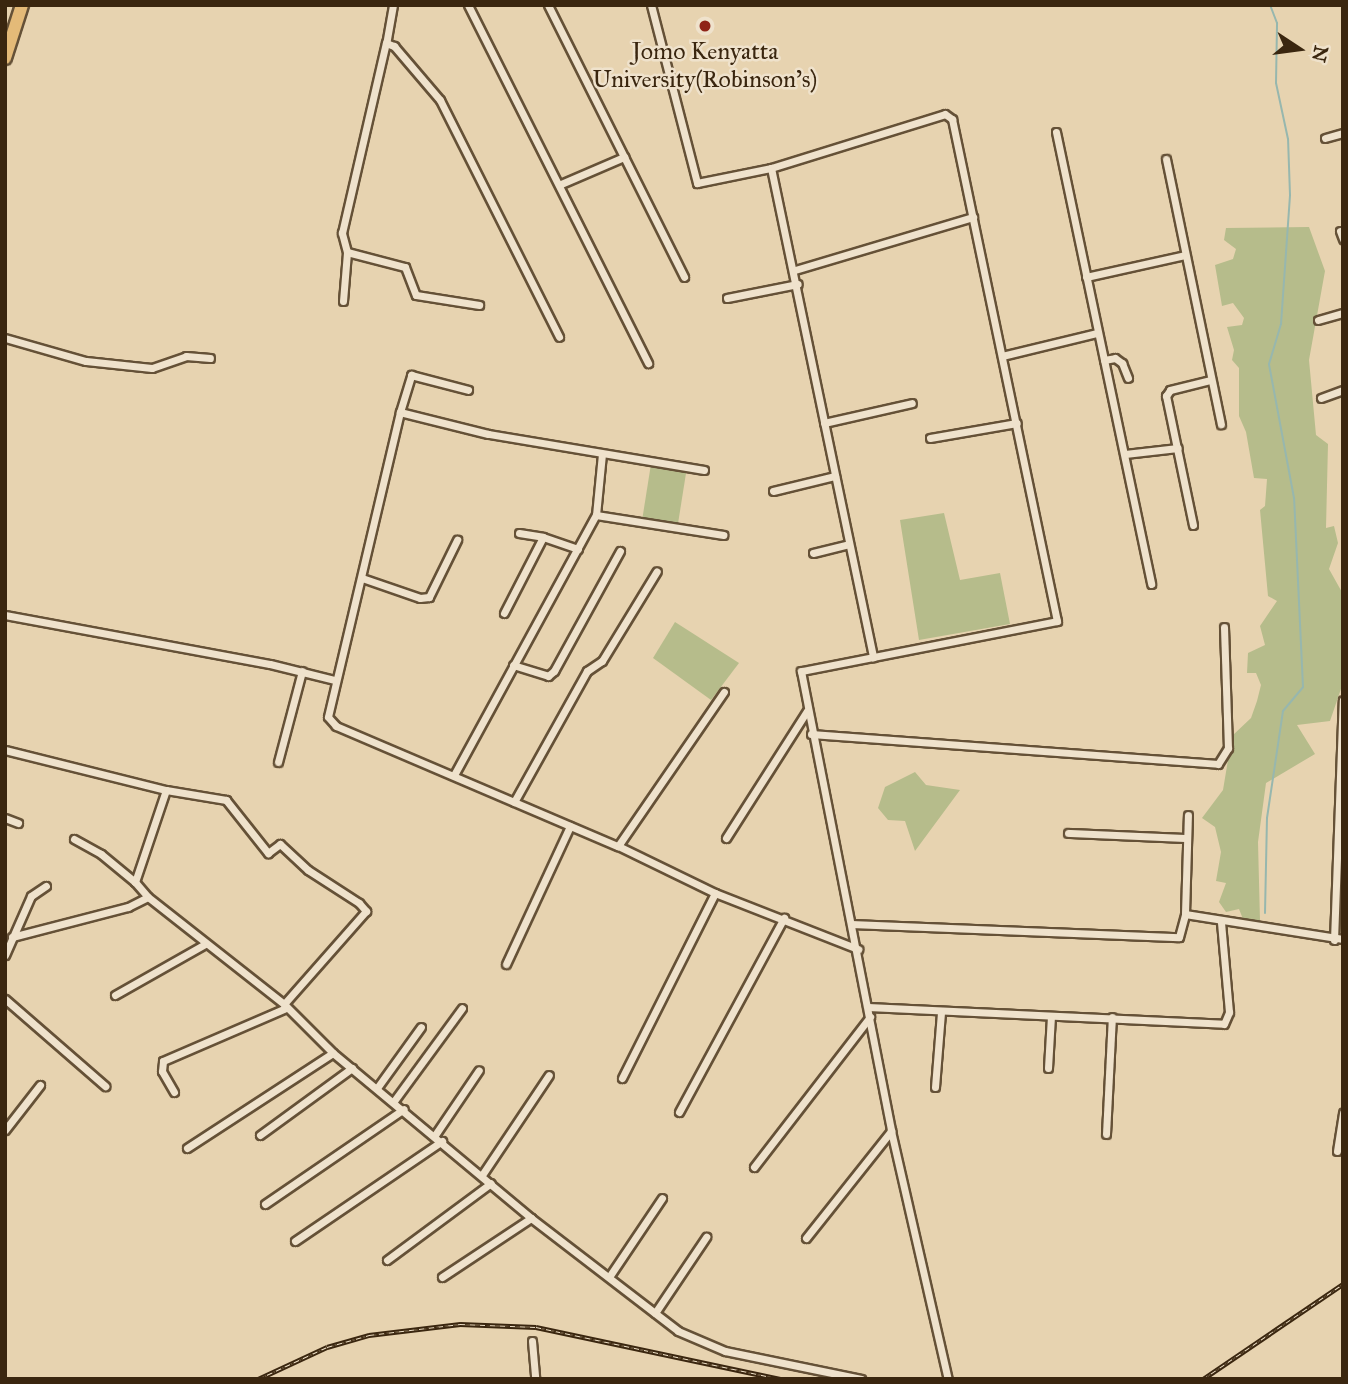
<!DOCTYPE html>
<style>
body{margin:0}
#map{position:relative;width:1348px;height:1384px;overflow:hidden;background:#e7d3b0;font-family:"IM FELL Great Primer",serif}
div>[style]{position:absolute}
.green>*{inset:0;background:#b6bc8b;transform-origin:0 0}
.stream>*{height:2px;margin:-1px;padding:0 1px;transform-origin:1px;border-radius:1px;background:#97b7ae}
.roads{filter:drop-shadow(2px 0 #655137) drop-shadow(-2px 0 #655137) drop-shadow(0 2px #655137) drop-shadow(0 -2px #655137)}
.minor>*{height:7px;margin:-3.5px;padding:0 3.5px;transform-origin:3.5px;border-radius:3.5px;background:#efe2cc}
.trunk>*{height:12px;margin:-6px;padding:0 6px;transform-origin:6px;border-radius:6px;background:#e4ba78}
.rail>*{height:4.5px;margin-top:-2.25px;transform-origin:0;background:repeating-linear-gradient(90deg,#efe2cc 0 5px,#3a260f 0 10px);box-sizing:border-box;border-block:2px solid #3a260f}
.dots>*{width:19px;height:19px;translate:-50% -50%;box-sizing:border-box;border:4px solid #efe2cc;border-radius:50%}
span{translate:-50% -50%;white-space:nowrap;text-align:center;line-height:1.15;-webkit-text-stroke:5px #efe2cc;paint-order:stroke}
.poi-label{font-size:24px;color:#3a260f}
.frame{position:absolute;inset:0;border:7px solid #3a260f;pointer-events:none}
.north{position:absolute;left:1264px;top:14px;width:70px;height:70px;-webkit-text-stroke:5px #efe2cc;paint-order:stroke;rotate:103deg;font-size:19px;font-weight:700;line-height:28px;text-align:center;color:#3a260f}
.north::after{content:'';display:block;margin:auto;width:24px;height:32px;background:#3a260f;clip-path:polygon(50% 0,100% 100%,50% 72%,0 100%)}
</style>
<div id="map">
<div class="green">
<div style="clip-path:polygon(1309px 227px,1325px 271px,1309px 360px,1316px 435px,1328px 444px,1326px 528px,1334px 526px,1338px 543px,1329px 569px,1343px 594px,1343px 683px,1330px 721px,1297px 725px,1315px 754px,1266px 783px,1258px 842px,1260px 921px,1245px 924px,1239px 909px,1226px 912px,1219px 902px,1226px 883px,1216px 881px,1221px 852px,1215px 827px,1202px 818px,1223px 790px,1232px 736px,1251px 718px,1257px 701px,1261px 685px,1256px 673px,1247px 673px,1248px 653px,1265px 645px,1260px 626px,1277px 601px,1268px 596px,1260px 510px,1265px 506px,1267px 479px,1254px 478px,1246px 432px,1239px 416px,1239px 368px,1232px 360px,1234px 350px,1227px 327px,1242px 325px,1244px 318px,1233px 303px,1222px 306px,1215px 265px,1233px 259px,1236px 249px,1224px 240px,1226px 228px)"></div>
<div style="left:651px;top:464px;width:36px;height:55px;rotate:9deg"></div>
<div style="clip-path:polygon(944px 513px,960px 580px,1000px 573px,1010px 624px,919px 640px,900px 520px)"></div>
<div style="clip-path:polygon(675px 622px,739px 663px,711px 700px,653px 658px)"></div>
<div style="clip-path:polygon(915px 772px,926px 785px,960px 790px,915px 851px,905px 821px,888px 820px,878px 808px,885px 787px)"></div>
</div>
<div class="stream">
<div style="left:1265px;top:913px;width:95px;rotate:-88.8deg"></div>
<div style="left:1267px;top:818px;width:108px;rotate:-81.5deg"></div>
<div style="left:1283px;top:711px;width:31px;rotate:-50deg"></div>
<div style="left:1303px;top:687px;width:189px;rotate:-92.7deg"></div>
<div style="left:1294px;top:498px;width:136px;rotate:-100.6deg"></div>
<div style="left:1269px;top:364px;width:42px;rotate:-73.3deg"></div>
<div style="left:1281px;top:324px;width:129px;rotate:-86deg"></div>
<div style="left:1290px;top:195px;width:56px;rotate:-92deg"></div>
<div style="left:1288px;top:139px;width:57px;rotate:-102.1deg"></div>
<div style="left:1276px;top:83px;width:60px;rotate:-89deg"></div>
<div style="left:1277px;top:23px;width:19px;rotate:-111deg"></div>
</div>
<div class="roads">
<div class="minor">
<div style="left:393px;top:5px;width:39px;rotate:100deg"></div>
<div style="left:386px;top:43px;width:9px;rotate:21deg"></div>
<div style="left:394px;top:46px;width:71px;rotate:49.6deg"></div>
<div style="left:440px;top:100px;width:265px;rotate:63.3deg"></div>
<div style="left:468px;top:5px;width:401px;rotate:63.3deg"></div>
<div style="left:548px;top:5px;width:304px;rotate:63.4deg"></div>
<div style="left:651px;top:5px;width:184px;rotate:75.5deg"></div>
<div style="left:697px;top:183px;width:76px;rotate:-11.5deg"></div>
<div style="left:771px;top:168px;width:182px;rotate:-17.2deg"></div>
<div style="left:945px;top:114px;width:9px;rotate:36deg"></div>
<div style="left:952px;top:119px;width:513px;rotate:78.19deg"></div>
<div style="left:1057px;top:621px;width:261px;rotate:168.9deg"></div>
<div style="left:801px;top:671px;width:469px;rotate:78.9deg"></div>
<div style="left:891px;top:1131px;width:254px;rotate:77.1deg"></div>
<div style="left:1056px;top:132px;width:462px;rotate:78.1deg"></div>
<div style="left:1325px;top:138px;width:19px;rotate:-16deg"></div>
<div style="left:1166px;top:159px;width:271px;rotate:78.3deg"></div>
<div style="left:771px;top:168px;width:500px;rotate:78.2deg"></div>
<div style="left:561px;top:184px;width:69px;rotate:-23.2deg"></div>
<div style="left:1340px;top:231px;width:9px;rotate:69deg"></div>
<div style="left:347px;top:252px;width:60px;rotate:14.5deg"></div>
<div style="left:405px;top:267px;width:30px;rotate:69deg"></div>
<div style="left:416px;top:295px;width:64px;rotate:9deg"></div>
<div style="left:795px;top:270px;width:186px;rotate:-16.6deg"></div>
<div style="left:1086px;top:277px;width:101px;rotate:-12.5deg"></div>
<div style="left:727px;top:298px;width:72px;rotate:-11.2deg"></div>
<div style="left:343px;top:301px;width:49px;rotate:-85.3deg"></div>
<div style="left:347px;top:252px;width:20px;rotate:-105deg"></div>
<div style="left:342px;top:233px;width:195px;rotate:-77deg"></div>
<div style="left:1318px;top:320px;width:26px;rotate:-16deg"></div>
<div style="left:5px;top:338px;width:84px;rotate:15.9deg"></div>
<div style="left:86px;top:361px;width:66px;rotate:6.1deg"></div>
<div style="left:152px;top:368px;width:36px;rotate:-19deg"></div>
<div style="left:186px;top:356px;width:24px;rotate:5deg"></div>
<div style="left:1002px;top:356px;width:98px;rotate:-13.6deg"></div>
<div style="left:1104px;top:360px;width:11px;rotate:-10deg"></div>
<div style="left:1115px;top:358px;width:9px;rotate:36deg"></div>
<div style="left:1122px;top:363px;width:16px;rotate:68deg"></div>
<div style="left:1321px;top:398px;width:23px;rotate:-20deg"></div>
<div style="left:400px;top:412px;width:39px;rotate:-73deg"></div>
<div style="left:411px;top:375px;width:59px;rotate:14.7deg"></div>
<div style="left:824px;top:423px;width:90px;rotate:-12.8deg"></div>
<div style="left:930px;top:438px;width:88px;rotate:-9.8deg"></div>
<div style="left:1125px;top:454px;width:53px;rotate:-6.5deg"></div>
<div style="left:704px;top:470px;width:219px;rotate:-170.5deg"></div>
<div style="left:488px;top:434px;width:91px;rotate:-166deg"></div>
<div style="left:400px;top:412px;width:313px;rotate:103.3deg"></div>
<div style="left:328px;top:717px;width:12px;rotate:48deg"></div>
<div style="left:336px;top:726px;width:306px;rotate:23.1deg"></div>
<div style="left:618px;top:846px;width:108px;rotate:25.9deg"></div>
<div style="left:715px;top:893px;width:154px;rotate:21.4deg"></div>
<div style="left:773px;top:491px;width:64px;rotate:-13.6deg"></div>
<div style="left:596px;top:515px;width:129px;rotate:8.9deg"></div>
<div style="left:1193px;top:525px;width:132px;rotate:-101.8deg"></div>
<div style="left:1166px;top:396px;width:7px;rotate:-56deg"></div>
<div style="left:1170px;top:390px;width:41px;rotate:-14deg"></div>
<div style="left:519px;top:533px;width:24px;rotate:9deg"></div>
<div style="left:813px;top:553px;width:37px;rotate:-14deg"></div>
<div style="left:362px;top:578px;width:61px;rotate:19deg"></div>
<div style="left:420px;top:598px;width:9px;rotate:-6deg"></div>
<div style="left:429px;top:597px;width:64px;rotate:-63.8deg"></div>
<div style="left:504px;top:613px;width:85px;rotate:-62.8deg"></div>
<div style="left:543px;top:537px;width:37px;rotate:19deg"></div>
<div style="left:5px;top:615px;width:269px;rotate:10.5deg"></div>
<div style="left:270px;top:664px;width:66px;rotate:14deg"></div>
<div style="left:513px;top:665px;width:37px;rotate:17deg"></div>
<div style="left:548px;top:676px;width:8px;rotate:-40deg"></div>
<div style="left:554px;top:671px;width:137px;rotate:-61.2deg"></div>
<div style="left:811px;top:734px;width:408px;rotate:4.2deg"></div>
<div style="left:1218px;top:764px;width:19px;rotate:-58deg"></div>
<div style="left:1228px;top:748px;width:121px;rotate:-91.9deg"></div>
<div style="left:5px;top:750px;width:166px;rotate:14deg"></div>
<div style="left:166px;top:790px;width:61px;rotate:9.5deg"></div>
<div style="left:226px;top:800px;width:68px;rotate:51.6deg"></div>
<div style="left:268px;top:853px;width:15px;rotate:-37deg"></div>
<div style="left:280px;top:844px;width:38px;rotate:43deg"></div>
<div style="left:308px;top:870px;width:61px;rotate:32.9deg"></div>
<div style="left:359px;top:903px;width:11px;rotate:49deg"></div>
<div style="left:366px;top:911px;width:124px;rotate:131.4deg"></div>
<div style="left:278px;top:762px;width:94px;rotate:-75.2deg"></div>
<div style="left:454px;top:775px;width:296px;rotate:-61.4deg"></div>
<div style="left:596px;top:515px;width:61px;rotate:-84.4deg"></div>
<div style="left:514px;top:802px;width:150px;rotate:-60.9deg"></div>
<div style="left:587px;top:671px;width:18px;rotate:-34deg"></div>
<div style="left:602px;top:661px;width:105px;rotate:-58.6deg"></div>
<div style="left:5px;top:818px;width:14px;rotate:21deg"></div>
<div style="left:1068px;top:833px;width:119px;rotate:2.4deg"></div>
<div style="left:726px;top:838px;width:151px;rotate:-57.5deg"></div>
<div style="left:74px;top:839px;width:31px;rotate:29deg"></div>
<div style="left:101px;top:854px;width:44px;rotate:39.5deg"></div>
<div style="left:618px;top:846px;width:187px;rotate:-55.5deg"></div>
<div style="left:148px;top:897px;width:20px;rotate:-131deg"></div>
<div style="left:135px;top:882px;width:97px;rotate:-71.4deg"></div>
<div style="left:1185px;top:914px;width:160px;rotate:9deg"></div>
<div style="left:851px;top:924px;width:328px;rotate:2.3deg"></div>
<div style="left:1179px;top:937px;width:24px;rotate:-75deg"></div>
<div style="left:1185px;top:914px;width:99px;rotate:-88.3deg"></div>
<div style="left:12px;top:937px;width:120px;rotate:-14.5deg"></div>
<div style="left:128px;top:907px;width:22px;rotate:-27deg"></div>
<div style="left:148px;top:897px;width:173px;rotate:38.2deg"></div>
<div style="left:284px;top:1004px;width:69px;rotate:45deg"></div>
<div style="left:333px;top:1053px;width:258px;rotate:39.8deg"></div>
<div style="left:531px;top:1218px;width:185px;rotate:37.5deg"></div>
<div style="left:678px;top:1331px;width:51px;rotate:23.1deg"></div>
<div style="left:725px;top:1351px;width:139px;rotate:11.6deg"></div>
<div style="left:1334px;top:940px;width:240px;rotate:-87.9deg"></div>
<div style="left:5px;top:955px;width:64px;rotate:-66.2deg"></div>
<div style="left:31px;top:896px;width:18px;rotate:-34deg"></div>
<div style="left:506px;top:964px;width:152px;rotate:-65.1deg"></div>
<div style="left:115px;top:995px;width:103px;rotate:-29.5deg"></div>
<div style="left:5px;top:999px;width:133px;rotate:41deg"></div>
<div style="left:868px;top:1007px;width:356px;rotate:2.7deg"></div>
<div style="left:1224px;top:1024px;width:13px;rotate:-67deg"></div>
<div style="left:1229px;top:1012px;width:90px;rotate:-95.1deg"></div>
<div style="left:1048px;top:1068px;width:52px;rotate:-86.7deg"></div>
<div style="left:622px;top:1078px;width:207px;rotate:-63.3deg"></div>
<div style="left:935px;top:1087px;width:74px;rotate:-85.4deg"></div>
<div style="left:377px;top:1088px;width:75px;rotate:-54.2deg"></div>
<div style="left:174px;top:1092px;width:24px;rotate:-120deg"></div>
<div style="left:162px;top:1071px;width:10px;rotate:-84deg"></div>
<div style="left:163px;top:1061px;width:132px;rotate:-23.3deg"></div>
<div style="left:394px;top:1101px;width:115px;rotate:-53.8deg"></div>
<div style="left:679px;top:1112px;width:221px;rotate:-61.6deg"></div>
<div style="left:5px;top:1130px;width:57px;rotate:-52.1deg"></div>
<div style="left:1106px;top:1134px;width:117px;rotate:-87.1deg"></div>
<div style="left:260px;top:1135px;width:114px;rotate:-36.1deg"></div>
<div style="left:435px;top:1135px;width:78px;rotate:-55.9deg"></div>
<div style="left:187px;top:1148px;width:174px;rotate:-33.1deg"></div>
<div style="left:1337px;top:1151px;width:39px;rotate:-81deg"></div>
<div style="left:754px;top:1167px;width:190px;rotate:-52.3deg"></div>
<div style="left:482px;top:1175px;width:120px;rotate:-56.2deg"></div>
<div style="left:265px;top:1204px;width:168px;rotate:-34.4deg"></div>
<div style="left:806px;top:1238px;width:137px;rotate:-51.5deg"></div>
<div style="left:295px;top:1241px;width:178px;rotate:-34.2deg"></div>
<div style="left:387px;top:1260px;width:129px;rotate:-36.5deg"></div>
<div style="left:442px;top:1277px;width:107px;rotate:-33.5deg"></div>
<div style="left:609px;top:1277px;width:95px;rotate:-56.1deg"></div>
<div style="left:655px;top:1313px;width:92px;rotate:-56.1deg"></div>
<div style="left:532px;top:1341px;width:38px;rotate:85deg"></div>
</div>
<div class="trunk">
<div style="left:5px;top:58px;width:56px;rotate:-72.2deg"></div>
</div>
</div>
<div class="rail">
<div style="left:258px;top:1379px;width:76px;rotate:-24.9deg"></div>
<div style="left:327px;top:1347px;width:44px;rotate:-15.9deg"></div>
<div style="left:369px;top:1335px;width:92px;rotate:-6.9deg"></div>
<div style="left:460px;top:1324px;width:76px;rotate:2.3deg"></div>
<div style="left:536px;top:1327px;width:250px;rotate:12deg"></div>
<div style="left:1203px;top:1379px;width:169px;rotate:-34.2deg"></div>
</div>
<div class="dots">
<div style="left:705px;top:26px;background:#8f2418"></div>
</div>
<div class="poi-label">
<span style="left:705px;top:66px">Jomo Kenyatta<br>University(Robinson's)</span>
</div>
<div class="frame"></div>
<div class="north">N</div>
</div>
